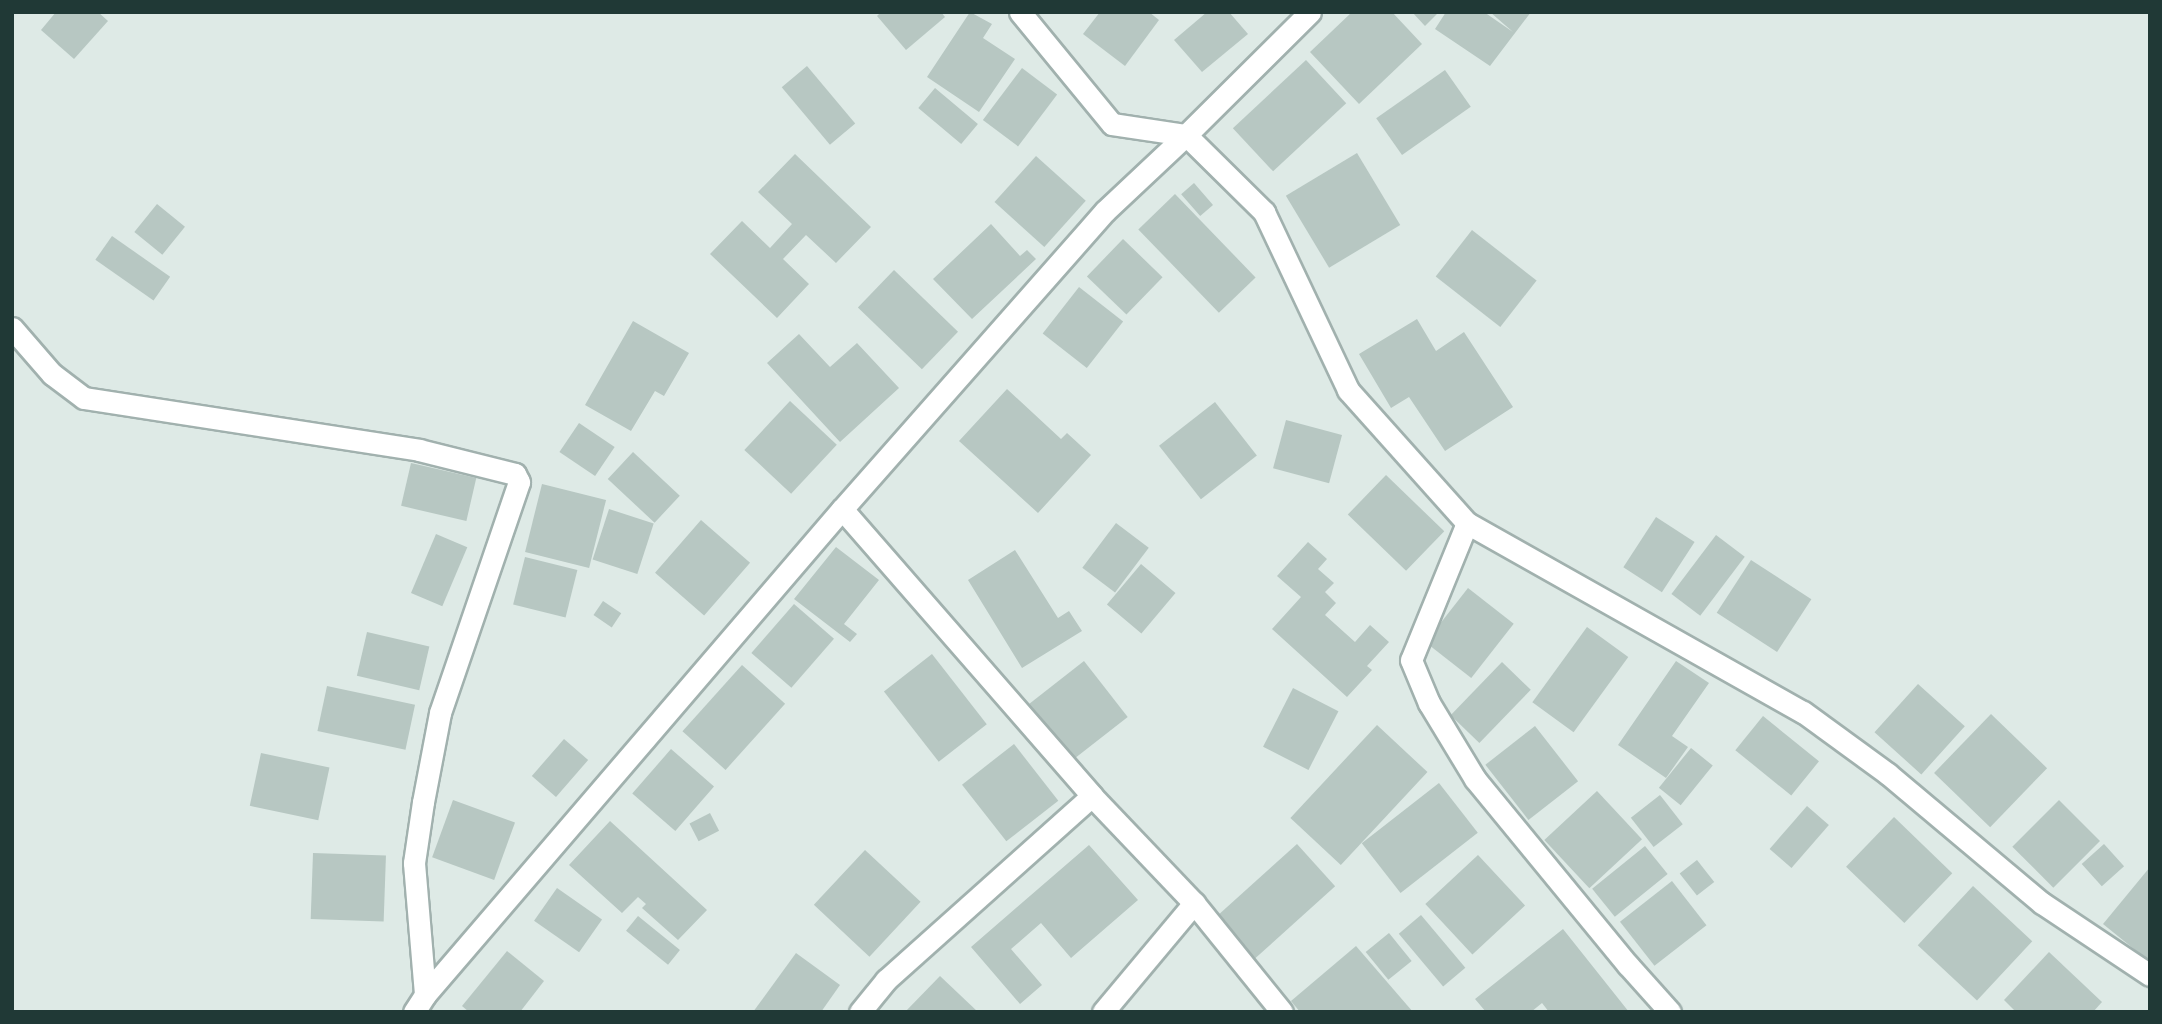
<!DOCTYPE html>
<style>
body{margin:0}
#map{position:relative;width:2162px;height:1024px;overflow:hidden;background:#deeae6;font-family:"Open Sans",sans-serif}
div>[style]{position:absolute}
.building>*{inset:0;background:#b7c7c2;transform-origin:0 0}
.roads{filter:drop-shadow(2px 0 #a1b1ae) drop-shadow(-2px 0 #a1b1ae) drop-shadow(0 2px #a1b1ae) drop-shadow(0 -2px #a1b1ae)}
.minor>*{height:21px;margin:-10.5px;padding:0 10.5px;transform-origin:10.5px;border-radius:10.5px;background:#fff}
span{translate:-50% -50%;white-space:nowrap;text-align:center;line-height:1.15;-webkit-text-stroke:5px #eef7f4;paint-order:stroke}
.frame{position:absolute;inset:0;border:14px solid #203936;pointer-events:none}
</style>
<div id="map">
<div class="building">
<div style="clip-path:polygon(56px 12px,98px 12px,108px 21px,74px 59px,41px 30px)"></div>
<div style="clip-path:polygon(881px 12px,941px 12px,945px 17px,906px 50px,877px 16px)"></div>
<div style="clip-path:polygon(970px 12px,992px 24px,983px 38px,1015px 59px,979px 112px,927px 77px)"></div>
<div style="clip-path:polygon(1100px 12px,1149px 12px,1159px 20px,1125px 66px,1083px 34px)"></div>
<div style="clip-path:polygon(1207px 12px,1229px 12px,1248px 34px,1202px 72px,1174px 40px)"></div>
<div style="clip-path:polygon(1352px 12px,1392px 12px,1422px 44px,1359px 104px,1310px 52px)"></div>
<div style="clip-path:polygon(1412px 12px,1439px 12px,1425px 26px)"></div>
<div style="clip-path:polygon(1446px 12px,1484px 12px,1513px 32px,1490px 12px,1531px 12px,1490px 66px,1435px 29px)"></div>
<div style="left:1306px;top:60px;width:59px;height:100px;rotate:47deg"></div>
<div style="left:807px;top:66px;width:75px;height:33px;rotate:50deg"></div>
<div style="left:1022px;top:68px;width:44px;height:65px;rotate:37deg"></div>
<div style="left:1445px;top:70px;width:45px;height:84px;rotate:55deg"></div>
<div style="left:935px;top:88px;width:56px;height:26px;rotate:40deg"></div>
<div style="left:1357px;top:153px;width:84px;height:83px;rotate:59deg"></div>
<div style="clip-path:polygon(795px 154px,871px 227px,836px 263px,806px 235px,783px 259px,809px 284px,777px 318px,710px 254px,742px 221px,770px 248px,792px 224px,758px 192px)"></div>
<div style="left:1036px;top:156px;width:67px;height:62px;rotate:42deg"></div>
<div style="left:1194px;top:183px;width:29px;height:17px;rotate:49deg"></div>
<div style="left:1175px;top:194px;width:116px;height:51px;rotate:46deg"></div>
<div style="left:157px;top:204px;width:36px;height:36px;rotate:39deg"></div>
<div style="clip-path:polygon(991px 224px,1020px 256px,1027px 250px,1036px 259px,972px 319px,933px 279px)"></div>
<div style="left:1472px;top:230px;width:82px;height:59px;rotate:38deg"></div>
<div style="left:112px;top:236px;width:71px;height:29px;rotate:35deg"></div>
<div style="left:1123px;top:239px;width:55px;height:52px;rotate:44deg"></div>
<div style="left:894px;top:270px;width:89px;height:52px;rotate:44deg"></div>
<div style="left:1079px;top:287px;width:56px;height:59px;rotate:38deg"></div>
<div style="clip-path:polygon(1417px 319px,1436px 351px,1464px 332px,1513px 407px,1445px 451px,1409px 397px,1391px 408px,1359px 354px)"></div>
<div style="clip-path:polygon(633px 321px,689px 353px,664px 396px,655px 391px,631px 431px,585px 405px)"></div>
<div style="clip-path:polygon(799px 334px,830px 367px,857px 343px,899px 388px,840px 442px,767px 363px)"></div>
<div style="clip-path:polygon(1007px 389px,1061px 439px,1067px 433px,1091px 455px,1038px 513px,959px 441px)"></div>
<div style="left:790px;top:401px;width:64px;height:67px;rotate:43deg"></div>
<div style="left:1215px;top:402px;width:68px;height:71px;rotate:52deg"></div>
<div style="left:1286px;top:420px;width:58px;height:50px;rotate:15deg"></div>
<div style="left:579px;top:423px;width:43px;height:35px;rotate:34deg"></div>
<div style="left:633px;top:452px;width:64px;height:37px;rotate:43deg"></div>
<div style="left:411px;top:463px;width:67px;height:44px;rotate:13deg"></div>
<div style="left:1386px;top:475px;width:81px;height:55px;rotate:44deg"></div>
<div style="left:542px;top:484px;width:66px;height:70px;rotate:14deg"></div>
<div style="left:609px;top:509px;width:47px;height:53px;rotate:18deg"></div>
<div style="left:1656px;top:517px;width:46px;height:60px;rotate:33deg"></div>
<div style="left:701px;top:520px;width:65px;height:70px;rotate:41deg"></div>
<div style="left:1116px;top:523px;width:41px;height:56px;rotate:37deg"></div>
<div style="left:436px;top:534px;width:34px;height:64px;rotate:23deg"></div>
<div style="left:1716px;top:535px;width:36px;height:74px;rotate:37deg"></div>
<div style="clip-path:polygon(1308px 542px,1327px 559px,1318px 569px,1334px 583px,1325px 592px,1336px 603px,1325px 615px,1355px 642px,1370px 625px,1389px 642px,1367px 666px,1372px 670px,1347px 697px,1272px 629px,1301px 597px,1277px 576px)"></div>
<div style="clip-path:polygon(836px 547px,879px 580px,844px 624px,857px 634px,850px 642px,794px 599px)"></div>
<div style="clip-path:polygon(1015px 550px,1058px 618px,1069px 611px,1082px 631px,1022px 668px,968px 580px)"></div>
<div style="left:525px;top:557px;width:54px;height:49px;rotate:14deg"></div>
<div style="left:1751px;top:560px;width:72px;height:63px;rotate:33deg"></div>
<div style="left:1141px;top:564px;width:45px;height:53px;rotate:40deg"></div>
<div style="left:1468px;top:588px;width:58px;height:69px;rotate:38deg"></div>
<div style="left:603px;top:601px;width:22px;height:17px;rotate:34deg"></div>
<div style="left:794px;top:604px;width:53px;height:65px;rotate:41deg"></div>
<div style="left:1587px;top:627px;width:51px;height:93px;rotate:36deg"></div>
<div style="left:367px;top:632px;width:64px;height:45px;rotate:13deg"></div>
<div style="left:932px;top:654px;width:89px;height:61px;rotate:52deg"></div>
<div style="left:1084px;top:661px;width:71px;height:79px;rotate:52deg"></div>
<div style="clip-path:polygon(1676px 661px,1709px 683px,1672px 736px,1688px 747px,1666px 778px,1618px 745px)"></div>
<div style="left:1502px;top:662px;width:40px;height:74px;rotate:44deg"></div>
<div style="left:742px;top:665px;width:58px;height:89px;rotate:42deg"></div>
<div style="left:1918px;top:684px;width:63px;height:65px;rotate:42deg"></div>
<div style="left:327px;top:686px;width:90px;height:46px;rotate:12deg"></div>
<div style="left:1293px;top:688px;width:51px;height:66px;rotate:27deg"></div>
<div style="left:1991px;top:714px;width:78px;height:82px;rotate:44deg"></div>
<div style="left:1763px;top:716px;width:72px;height:44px;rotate:39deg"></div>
<div style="left:1377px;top:725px;width:69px;height:127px;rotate:43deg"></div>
<div style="left:1535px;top:726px;width:70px;height:63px;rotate:52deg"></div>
<div style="left:564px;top:739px;width:32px;height:49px;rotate:41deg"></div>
<div style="left:1014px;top:744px;width:72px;height:66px;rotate:52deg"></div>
<div style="left:1691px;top:748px;width:28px;height:51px;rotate:39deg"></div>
<div style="left:671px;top:749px;width:57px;height:59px;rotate:41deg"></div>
<div style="left:261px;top:753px;width:70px;height:54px;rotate:12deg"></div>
<div style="left:1439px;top:783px;width:63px;height:98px;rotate:52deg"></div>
<div style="left:1597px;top:791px;width:66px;height:72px;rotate:47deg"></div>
<div style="left:1660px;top:795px;width:37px;height:37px;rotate:52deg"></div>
<div style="left:453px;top:800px;width:66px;height:61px;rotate:20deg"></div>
<div style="left:2059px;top:800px;width:58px;height:66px;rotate:45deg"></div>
<div style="left:1807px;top:806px;width:29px;height:57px;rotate:41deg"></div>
<div style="left:710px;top:813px;width:20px;height:23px;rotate:63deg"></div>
<div style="left:1894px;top:817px;width:81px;height:69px;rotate:44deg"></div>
<div style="clip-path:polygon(610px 821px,707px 910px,678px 940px,642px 908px,646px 904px,638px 897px,622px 913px,569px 865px)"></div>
<div style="left:1297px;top:844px;width:57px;height:115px;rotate:48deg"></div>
<div style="left:2104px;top:844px;width:30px;height:30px;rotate:48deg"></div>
<div style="clip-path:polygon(1089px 845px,1138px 900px,1071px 958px,1041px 923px,1011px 949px,1042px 985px,1020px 1004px,971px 947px)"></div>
<div style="left:1645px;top:846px;width:36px;height:68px;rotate:51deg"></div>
<div style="left:865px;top:850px;width:76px;height:75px;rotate:43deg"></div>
<div style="left:313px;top:853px;width:73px;height:66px;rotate:2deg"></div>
<div style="left:1478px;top:855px;width:69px;height:72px;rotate:47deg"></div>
<div style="left:1697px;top:860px;width:28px;height:22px;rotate:52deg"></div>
<div style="clip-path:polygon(2150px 867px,2150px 962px,2103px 924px)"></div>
<div style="left:1672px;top:881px;width:56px;height:66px;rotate:52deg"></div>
<div style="left:1973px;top:886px;width:81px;height:81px;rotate:43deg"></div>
<div style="left:557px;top:888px;width:55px;height:40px;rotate:35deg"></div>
<div style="left:1421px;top:915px;width:69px;height:29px;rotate:50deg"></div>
<div style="left:638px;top:916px;width:54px;height:19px;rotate:39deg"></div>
<div style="clip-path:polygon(1563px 929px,1629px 1012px,1549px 1012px,1542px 1003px,1531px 1012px,1486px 1012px,1475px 999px)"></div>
<div style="left:1389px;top:933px;width:36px;height:30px;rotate:51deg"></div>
<div style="clip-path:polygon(1356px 946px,1413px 1012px,1300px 1012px,1291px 1001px)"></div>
<div style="clip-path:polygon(507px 951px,544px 981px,520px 1012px,469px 1012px,462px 1006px)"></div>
<div style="clip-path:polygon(2049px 952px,2102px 1002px,2093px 1012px,2016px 1012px,2004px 1000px)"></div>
<div style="clip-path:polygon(796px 953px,840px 985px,821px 1012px,753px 1012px)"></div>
<div style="clip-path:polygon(940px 976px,978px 1012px,905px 1012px)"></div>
</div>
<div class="roads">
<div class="minor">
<div style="left:1020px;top:12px;width:145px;rotate:50.6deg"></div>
<div style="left:1112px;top:124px;width:75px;rotate:8.5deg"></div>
<div style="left:1310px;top:12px;width:175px;rotate:135.2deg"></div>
<div style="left:1186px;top:135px;width:110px;rotate:44.6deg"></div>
<div style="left:1264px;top:212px;width:197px;rotate:64.7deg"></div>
<div style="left:1348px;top:390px;width:178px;rotate:48.2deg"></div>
<div style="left:1467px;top:523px;width:386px;rotate:29.4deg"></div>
<div style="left:1803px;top:712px;width:105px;rotate:36.1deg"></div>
<div style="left:1888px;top:774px;width:201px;rotate:40deg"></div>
<div style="left:2042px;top:903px;width:130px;rotate:33.7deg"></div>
<div style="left:1186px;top:135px;width:111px;rotate:136.8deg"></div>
<div style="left:1105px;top:211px;width:397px;rotate:131.4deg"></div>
<div style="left:842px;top:509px;width:381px;rotate:48.9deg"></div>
<div style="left:1092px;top:796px;width:148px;rotate:46.4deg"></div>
<div style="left:1194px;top:903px;width:140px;rotate:51.1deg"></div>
<div style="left:12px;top:328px;width:61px;rotate:49deg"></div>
<div style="left:52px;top:374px;width:40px;rotate:37deg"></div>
<div style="left:84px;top:398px;width:339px;rotate:8.8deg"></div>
<div style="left:419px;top:450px;width:99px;rotate:14deg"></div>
<div style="left:515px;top:474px;width:9px;rotate:63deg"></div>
<div style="left:519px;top:482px;width:244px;rotate:108.9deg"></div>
<div style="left:440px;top:713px;width:91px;rotate:100.8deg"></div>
<div style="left:423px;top:802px;width:62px;rotate:98.4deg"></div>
<div style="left:414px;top:863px;width:132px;rotate:85.2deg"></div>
<div style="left:1467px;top:523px;width:148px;rotate:112.2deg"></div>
<div style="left:1411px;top:660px;width:47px;rotate:67.3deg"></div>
<div style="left:1429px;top:703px;width:89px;rotate:58.8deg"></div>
<div style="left:1475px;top:779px;width:241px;rotate:50.6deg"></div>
<div style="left:1628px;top:965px;width:63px;rotate:48.2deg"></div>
<div style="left:414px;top:1012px;width:20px;rotate:-57deg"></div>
<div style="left:425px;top:995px;width:640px;rotate:-49.37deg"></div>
<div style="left:860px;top:1012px;width:41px;rotate:-50.9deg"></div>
<div style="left:886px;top:980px;width:276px;rotate:-41.8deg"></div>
<div style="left:1103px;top:1012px;width:142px;rotate:-50.1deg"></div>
</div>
</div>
<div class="frame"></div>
</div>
